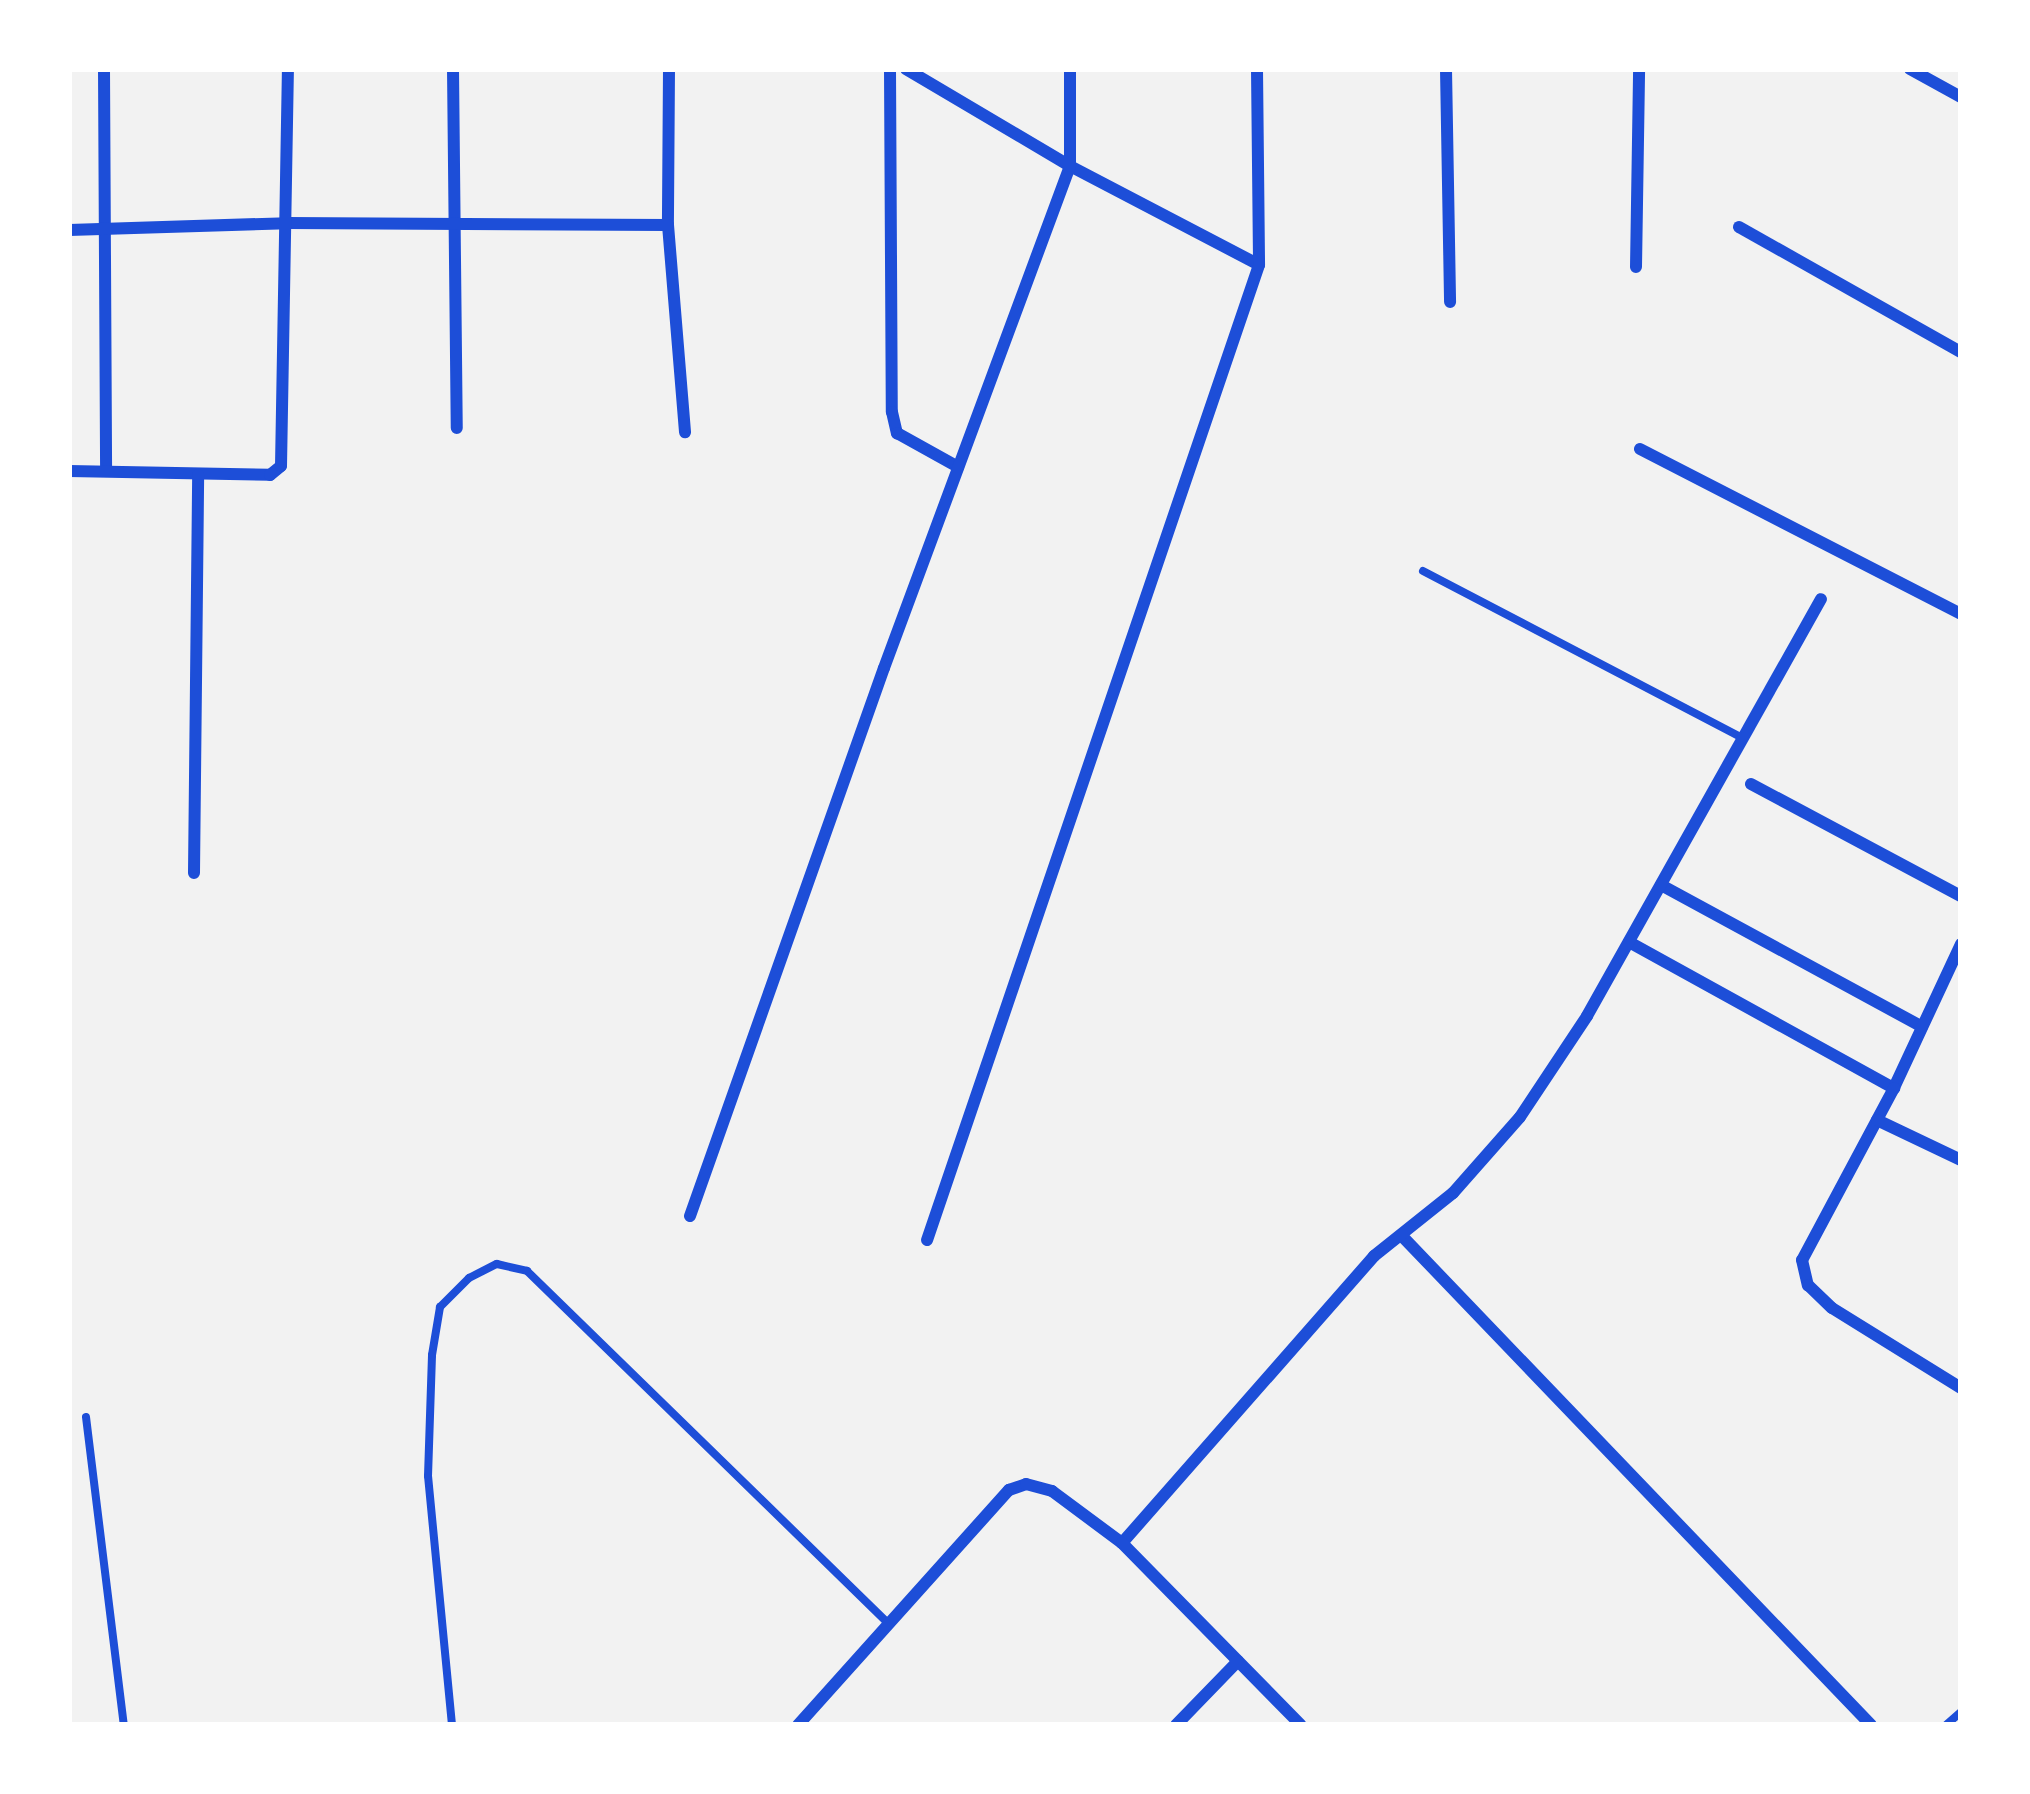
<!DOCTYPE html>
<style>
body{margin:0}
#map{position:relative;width:2030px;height:1794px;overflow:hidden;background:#f2f2f2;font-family:"Source Serif 4",serif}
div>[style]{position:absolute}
.service>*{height:8px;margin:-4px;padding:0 4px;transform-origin:4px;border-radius:4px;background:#1d4ed8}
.minor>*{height:12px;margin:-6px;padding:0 6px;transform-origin:6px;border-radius:6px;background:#1d4ed8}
span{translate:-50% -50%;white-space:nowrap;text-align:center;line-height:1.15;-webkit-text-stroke:10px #fff;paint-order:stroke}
.frame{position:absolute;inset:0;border:72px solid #fff;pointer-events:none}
</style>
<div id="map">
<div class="service">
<div style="left:1423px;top:571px;width:360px;rotate:27.6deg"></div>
<div style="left:86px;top:1417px;width:310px;rotate:83deg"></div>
<div style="left:452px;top:1725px;width:250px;rotate:-95.5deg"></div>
<div style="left:428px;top:1476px;width:121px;rotate:-88.1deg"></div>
<div style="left:432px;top:1355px;width:49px;rotate:-80.5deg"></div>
<div style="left:440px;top:1307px;width:41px;rotate:-45deg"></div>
<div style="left:469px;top:1278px;width:31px;rotate:-27deg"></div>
<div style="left:497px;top:1264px;width:31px;rotate:13deg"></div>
<div style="left:527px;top:1271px;width:506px;rotate:44.28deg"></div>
<div style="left:1946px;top:1725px;width:20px;rotate:-41deg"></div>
</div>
<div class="minor">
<div style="left:104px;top:69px;width:402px;rotate:89.7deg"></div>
<div style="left:453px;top:69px;width:359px;rotate:89.4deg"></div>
<div style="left:669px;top:69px;width:156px;rotate:90.4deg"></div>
<div style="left:668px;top:225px;width:208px;rotate:85.3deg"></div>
<div style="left:890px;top:69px;width:343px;rotate:89.7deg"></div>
<div style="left:892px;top:412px;width:22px;rotate:77deg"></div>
<div style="left:897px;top:433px;width:70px;rotate:29.1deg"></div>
<div style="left:906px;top:69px;width:191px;rotate:30.6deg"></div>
<div style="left:1070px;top:166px;width:213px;rotate:27.6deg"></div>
<div style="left:1259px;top:265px;width:1030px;rotate:108.8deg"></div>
<div style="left:1257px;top:69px;width:196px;rotate:89.4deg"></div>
<div style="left:1446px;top:69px;width:233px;rotate:89deg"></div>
<div style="left:1910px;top:69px;width:58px;rotate:28.8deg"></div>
<div style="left:1739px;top:227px;width:255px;rotate:29.4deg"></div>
<div style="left:69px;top:230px;width:218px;rotate:-1.8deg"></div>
<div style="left:287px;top:223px;width:381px;rotate:0.3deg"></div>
<div style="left:1636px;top:267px;width:198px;rotate:-89.1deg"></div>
<div style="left:1640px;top:449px;width:361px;rotate:27.2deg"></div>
<div style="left:69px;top:471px;width:201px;rotate:1.1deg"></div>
<div style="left:270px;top:475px;width:14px;rotate:-39deg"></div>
<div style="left:281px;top:466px;width:397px;rotate:-89deg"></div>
<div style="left:1751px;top:784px;width:238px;rotate:28.1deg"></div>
<div style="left:194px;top:873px;width:398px;rotate:-89.4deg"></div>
<div style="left:1661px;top:885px;width:297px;rotate:28.5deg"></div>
<div style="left:1629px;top:942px;width:303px;rotate:28.9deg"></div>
<div style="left:1961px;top:944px;width:159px;rotate:115deg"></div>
<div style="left:1894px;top:1088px;width:195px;rotate:118.1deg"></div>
<div style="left:1802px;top:1260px;width:26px;rotate:77deg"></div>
<div style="left:1808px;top:1285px;width:33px;rotate:44deg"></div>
<div style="left:1832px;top:1308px;width:152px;rotate:31.8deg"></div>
<div style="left:1877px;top:1120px;width:93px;rotate:25.5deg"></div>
<div style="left:690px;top:1216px;width:581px;rotate:-70.51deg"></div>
<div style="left:884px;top:668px;width:535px;rotate:-69.67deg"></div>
<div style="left:1070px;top:166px;width:97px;rotate:-90deg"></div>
<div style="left:1401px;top:1235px;width:679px;rotate:46.19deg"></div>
<div style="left:1122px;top:1543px;width:382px;rotate:-48.7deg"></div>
<div style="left:1374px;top:1256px;width:101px;rotate:-38.6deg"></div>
<div style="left:1453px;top:1193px;width:101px;rotate:-48.6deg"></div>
<div style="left:1520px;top:1117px;width:121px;rotate:-56.4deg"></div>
<div style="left:1587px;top:1016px;width:478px;rotate:-60.7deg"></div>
<div style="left:798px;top:1725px;width:316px;rotate:-48.1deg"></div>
<div style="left:1009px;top:1490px;width:18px;rotate:-19deg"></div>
<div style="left:1026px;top:1484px;width:27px;rotate:15deg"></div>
<div style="left:1052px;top:1491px;width:87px;rotate:36.6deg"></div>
<div style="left:1122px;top:1543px;width:255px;rotate:45.5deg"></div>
<div style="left:1176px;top:1725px;width:89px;rotate:-45.9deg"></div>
</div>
<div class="frame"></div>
</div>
